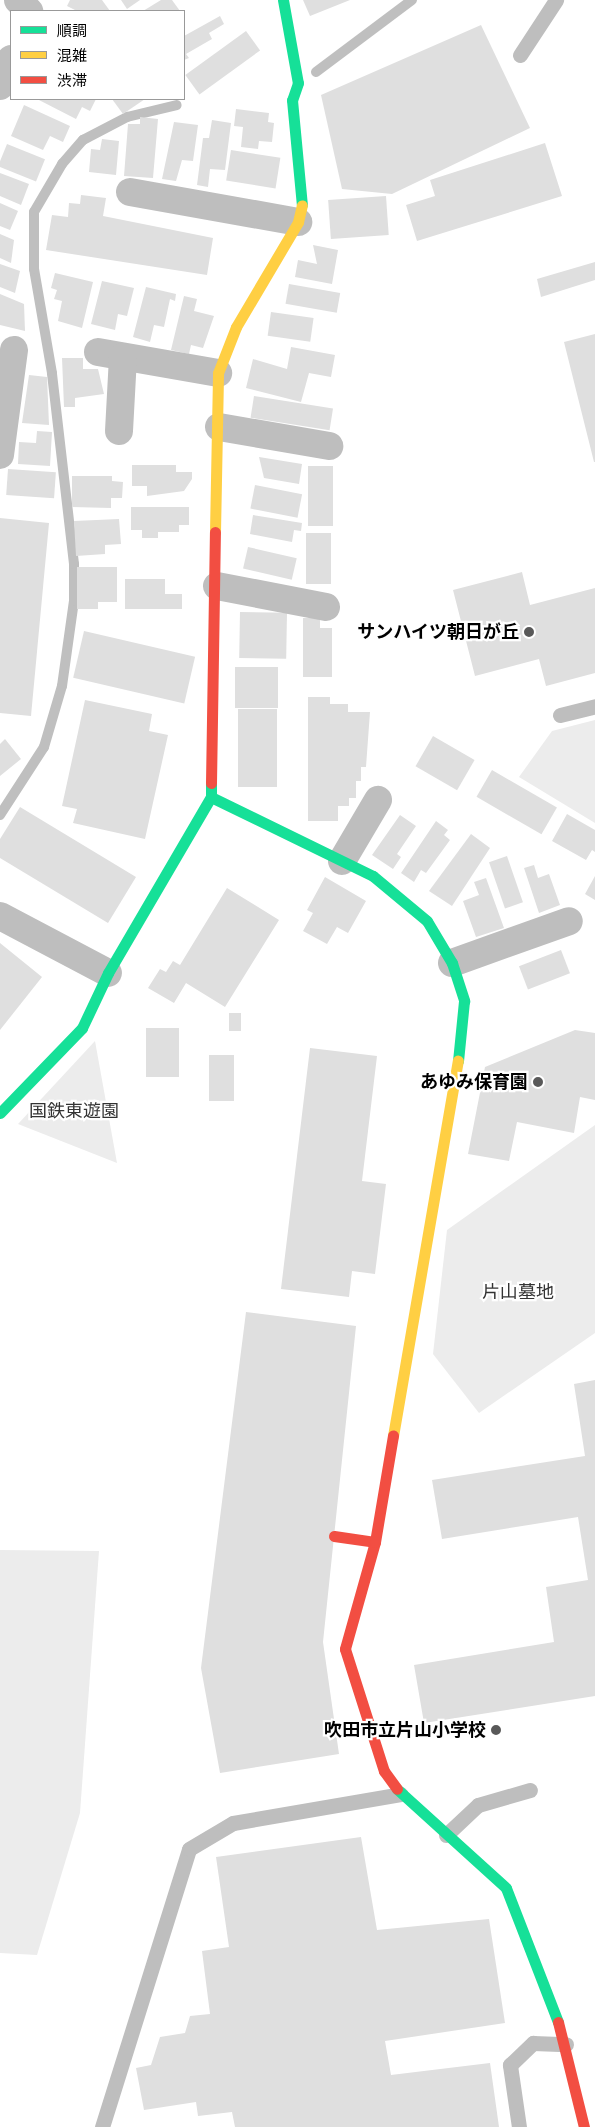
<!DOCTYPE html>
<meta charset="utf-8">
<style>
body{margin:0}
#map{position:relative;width:595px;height:2127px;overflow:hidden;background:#fff;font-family:"IBM Plex Sans","Noto Sans JP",sans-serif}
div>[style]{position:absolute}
.green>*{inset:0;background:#ececec}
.stream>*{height:10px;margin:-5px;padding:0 5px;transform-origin:5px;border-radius:5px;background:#bfbfbf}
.building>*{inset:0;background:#dfdfdf;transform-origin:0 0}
.lane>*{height:15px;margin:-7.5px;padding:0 7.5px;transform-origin:7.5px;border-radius:7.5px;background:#bebebe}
.street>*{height:28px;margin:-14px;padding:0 14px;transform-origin:14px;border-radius:14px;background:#bebebe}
.fast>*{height:11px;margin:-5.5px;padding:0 5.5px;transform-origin:5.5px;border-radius:5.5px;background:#16e098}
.slow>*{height:11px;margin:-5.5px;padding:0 5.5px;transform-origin:5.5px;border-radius:5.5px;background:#ffcf43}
.jam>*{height:11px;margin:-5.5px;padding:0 5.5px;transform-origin:5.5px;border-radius:5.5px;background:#f24e42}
.dots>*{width:14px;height:14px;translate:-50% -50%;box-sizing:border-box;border:2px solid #fff;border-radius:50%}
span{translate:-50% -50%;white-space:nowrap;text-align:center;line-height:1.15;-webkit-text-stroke:4.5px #fff;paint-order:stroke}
.poi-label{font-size:18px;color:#000;font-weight:700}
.right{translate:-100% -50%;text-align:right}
.park-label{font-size:18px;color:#333}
.legend{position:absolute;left:10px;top:10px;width:175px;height:90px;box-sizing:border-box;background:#fff;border:1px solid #999;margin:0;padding:6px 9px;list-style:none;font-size:15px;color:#000}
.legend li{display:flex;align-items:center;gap:10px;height:25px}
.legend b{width:25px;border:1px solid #999}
</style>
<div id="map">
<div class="green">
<div style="clip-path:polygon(595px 720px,595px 823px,519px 777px,552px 731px)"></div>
<div style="clip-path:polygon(95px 1041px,117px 1163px,18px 1124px)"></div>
<div style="clip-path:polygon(595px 1125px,595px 1333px,479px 1413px,433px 1354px,447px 1230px)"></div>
<div style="clip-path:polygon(0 1550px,99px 1551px,80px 1813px,37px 1955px,0 1953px)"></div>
</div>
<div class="stream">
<div style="left:316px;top:72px;width:120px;rotate:-36.9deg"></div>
<div style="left:0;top:815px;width:81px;rotate:-57.1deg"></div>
<div style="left:44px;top:747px;width:64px;rotate:-73.6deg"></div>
<div style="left:62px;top:686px;width:86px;rotate:-82deg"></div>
<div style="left:74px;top:601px;width:37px;rotate:-90deg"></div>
<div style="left:74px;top:564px;width:192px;rotate:-96.6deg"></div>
<div style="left:52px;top:373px;width:106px;rotate:-99.8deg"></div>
<div style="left:34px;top:269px;width:57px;rotate:-90deg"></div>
<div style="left:34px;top:212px;width:56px;rotate:-59.7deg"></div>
<div style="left:62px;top:164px;width:32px;rotate:-49deg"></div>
<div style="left:83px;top:140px;width:50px;rotate:-27.6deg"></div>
<div style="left:127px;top:117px;width:51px;rotate:-13.5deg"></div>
</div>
<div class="building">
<div style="clip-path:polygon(70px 0,102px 0,110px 11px,77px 11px,67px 6px)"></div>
<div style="clip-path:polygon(121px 0,140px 0,127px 9px)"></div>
<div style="clip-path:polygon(161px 0,172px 0,180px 11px,143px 11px)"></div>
<div style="clip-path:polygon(303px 0,350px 0,310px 16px)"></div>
<div style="clip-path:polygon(220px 16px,224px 24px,209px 33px,212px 39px,186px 54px,189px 58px,184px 60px,184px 36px)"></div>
<div style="clip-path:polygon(481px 25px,530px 128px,392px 194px,342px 189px,321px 95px)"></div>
<div style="left:246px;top:31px;width:24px;height:75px;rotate:54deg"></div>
<div style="clip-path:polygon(37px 99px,96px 99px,90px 111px,82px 107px,76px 119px)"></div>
<div style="clip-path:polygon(112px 99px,145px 99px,123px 114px)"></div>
<div style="clip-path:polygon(24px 105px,70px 126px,63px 142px,50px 136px,43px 150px,11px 136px)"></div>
<div style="clip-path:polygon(236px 109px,269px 113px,268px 122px,274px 123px,272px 142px,259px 141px,258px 149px,241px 147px,243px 127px,234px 126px)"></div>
<div style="clip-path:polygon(140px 117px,158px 119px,153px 178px,124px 176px,128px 124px,140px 124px)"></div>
<div style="clip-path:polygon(212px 120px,231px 123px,225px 170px,210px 169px,208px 187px,197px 185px,203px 138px,209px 138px)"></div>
<div style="clip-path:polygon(174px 122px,198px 125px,193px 161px,182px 160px,176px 181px,162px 179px)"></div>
<div style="clip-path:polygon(102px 139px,119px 141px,116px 175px,89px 172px,91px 149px,100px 150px)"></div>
<div style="clip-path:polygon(545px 143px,562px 196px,417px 241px,406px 205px,435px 196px,430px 180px)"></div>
<div style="left:7px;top:144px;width:41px;height:24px;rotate:22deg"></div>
<div style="left:231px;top:150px;width:50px;height:31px;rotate:9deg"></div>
<div style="clip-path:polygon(0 173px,29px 184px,21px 205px,0 196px)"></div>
<div style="clip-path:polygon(81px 195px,106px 198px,103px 216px,213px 238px,207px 275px,46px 250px,52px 215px,68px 217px,69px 203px,80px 204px)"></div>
<div style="left:386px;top:196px;width:39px;height:58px;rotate:86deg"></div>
<div style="clip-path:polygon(0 203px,18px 211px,10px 230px,0 226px)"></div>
<div style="clip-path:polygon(0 234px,14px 240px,11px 263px,0 258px)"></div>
<div style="clip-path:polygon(313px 245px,338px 250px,332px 284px,295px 277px,298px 260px,317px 264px)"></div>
<div style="clip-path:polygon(595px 262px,595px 280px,541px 297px,537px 279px)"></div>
<div style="clip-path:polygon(0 264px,20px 271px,15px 293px,0 287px)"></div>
<div style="clip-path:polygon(55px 273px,93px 282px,82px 328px,58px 321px,62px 301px,54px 299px,57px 290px,51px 288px)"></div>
<div style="clip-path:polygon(102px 281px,134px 288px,127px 316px,118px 314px,115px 330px,91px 324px)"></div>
<div style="left:289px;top:284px;width:52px;height:20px;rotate:10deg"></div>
<div style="clip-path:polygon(146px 287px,176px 294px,175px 301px,170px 299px,164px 327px,154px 325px,150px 342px,133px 337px)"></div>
<div style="clip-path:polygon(0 294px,24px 304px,25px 331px,0 325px)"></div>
<div style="clip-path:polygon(184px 296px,197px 299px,194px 311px,214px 316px,203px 348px,191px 345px,189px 354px,171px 350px)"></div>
<div style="left:271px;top:312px;width:43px;height:24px;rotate:8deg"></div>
<div style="clip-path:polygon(595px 334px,595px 462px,594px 462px,564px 342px)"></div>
<div style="clip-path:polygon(291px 347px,335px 355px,331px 377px,309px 373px,301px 402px,246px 388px,253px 359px,287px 369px)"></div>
<div style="clip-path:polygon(62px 358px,83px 358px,83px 369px,98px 369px,104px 394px,75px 398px,75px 407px,64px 407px)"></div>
<div style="clip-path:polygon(29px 375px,47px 377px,49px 425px,22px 423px)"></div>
<div style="left:254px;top:396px;width:80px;height:22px;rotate:9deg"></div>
<div style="clip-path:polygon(37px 431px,52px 432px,50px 466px,18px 464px,19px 442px,36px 443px)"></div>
<div style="clip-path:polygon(259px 457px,302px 464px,299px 484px,264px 478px)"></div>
<div style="clip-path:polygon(132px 465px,176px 465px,176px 472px,192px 472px,192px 479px,184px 491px,147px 496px,147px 486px,132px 486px)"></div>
<div style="left:308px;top:466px;width:25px;height:60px"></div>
<div style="left:8px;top:469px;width:48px;height:26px;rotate:4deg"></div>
<div style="clip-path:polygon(72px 476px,112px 476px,112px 481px,123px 482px,122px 498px,111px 498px,111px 508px,72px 507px)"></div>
<div style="left:255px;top:485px;width:48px;height:24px;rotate:11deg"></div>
<div style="clip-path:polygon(131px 507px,189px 507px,189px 525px,179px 525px,179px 532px,158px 532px,158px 538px,142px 538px,142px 530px,131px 530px)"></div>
<div style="clip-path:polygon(253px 515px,302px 523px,301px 531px,294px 530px,292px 542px,250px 534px)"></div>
<div style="clip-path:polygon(0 518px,49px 523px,31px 716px,0 713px)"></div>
<div style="clip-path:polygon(119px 519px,121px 544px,105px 545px,105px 554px,76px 556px,74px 521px)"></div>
<div style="left:306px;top:533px;width:25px;height:51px"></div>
<div style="left:248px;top:547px;width:50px;height:22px;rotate:13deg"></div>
<div style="clip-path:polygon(77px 567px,117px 567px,117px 602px,98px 602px,98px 609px,77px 609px)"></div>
<div style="clip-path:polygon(522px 572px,530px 605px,595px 588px,595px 673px,546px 686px,539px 659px,475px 676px,453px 590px)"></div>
<div style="clip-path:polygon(125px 579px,165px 579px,165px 594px,182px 594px,182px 609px,125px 609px)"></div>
<div style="left:240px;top:612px;width:47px;height:46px;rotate:1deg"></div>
<div style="clip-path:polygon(303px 618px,320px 618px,320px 628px,332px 628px,332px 677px,303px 677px)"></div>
<div style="left:84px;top:631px;width:114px;height:48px;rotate:13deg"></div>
<div style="left:235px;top:667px;width:43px;height:41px"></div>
<div style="clip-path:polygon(308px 697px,330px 697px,330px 704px,348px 704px,348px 712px,370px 712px,366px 767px,361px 767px,361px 781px,356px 781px,356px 798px,349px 798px,349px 806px,338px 806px,338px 821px,308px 821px)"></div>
<div style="clip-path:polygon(85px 700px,152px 714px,149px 731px,168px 735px,145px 839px,73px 823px,77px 809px,62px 806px)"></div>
<div style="left:238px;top:709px;width:39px;height:78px"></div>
<div style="left:433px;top:736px;width:48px;height:35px;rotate:30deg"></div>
<div style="clip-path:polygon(5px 739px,21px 759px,0 776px,0 744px)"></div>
<div style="left:492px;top:770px;width:75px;height:31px;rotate:30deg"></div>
<div style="clip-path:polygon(20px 807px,136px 877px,108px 923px,0 858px,0 839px)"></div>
<div style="clip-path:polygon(567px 814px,595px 830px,595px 852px,592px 850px,586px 860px,552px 841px)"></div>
<div style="clip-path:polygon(400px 815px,416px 826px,397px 854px,401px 857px,393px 869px,372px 855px)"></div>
<div style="clip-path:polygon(436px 821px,448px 830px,444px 835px,450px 840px,426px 873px,421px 870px,414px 882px,401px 873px)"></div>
<div style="clip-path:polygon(471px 834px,490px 848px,452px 906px,429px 891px)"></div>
<div style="left:507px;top:856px;width:49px;height:19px;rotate:71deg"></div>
<div style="clip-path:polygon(534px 865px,538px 878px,549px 874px,560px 905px,539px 913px,524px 868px)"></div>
<div style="clip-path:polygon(595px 876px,595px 900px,585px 894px)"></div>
<div style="clip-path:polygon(325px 877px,366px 901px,348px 933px,337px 927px,327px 944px,303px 931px,313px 913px,307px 910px)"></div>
<div style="clip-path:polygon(486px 878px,504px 928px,476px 937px,463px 901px,479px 895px,474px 882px)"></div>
<div style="clip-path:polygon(227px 888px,279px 920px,225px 1007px,186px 983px,174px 1003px,148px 988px,160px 969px,166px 972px,173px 961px,180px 965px)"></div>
<div style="clip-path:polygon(0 943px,42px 977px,0 1030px)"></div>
<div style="left:561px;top:950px;width:25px;height:45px;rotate:69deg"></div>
<div style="left:229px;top:1013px;width:12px;height:18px"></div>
<div style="left:146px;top:1028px;width:33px;height:49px"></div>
<div style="clip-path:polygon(575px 1030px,595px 1033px,595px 1100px,580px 1097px,574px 1133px,517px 1122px,509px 1161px,468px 1154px,485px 1067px)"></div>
<div style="clip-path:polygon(310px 1048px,377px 1056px,362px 1181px,386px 1184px,375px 1274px,352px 1271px,349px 1297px,281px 1289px)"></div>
<div style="left:209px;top:1055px;width:25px;height:46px"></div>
<div style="clip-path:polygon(246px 1312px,356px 1326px,323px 1642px,339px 1754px,220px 1773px,201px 1668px)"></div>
<div style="clip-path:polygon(595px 1380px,595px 1696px,424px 1723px,414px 1665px,554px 1642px,546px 1587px,588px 1580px,578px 1517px,442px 1539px,432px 1480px,585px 1456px,574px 1384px)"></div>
<div style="clip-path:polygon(361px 1837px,377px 1930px,489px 1919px,505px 2023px,385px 2041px,391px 2075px,490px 2063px,499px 2127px,235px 2127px,232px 2112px,198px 2116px,196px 2102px,144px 2110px,136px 2068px,151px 2065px,160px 2037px,185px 2033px,190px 2016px,210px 2014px,202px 1951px,229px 1947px,216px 1857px)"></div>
</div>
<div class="lane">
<div style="left:520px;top:55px;width:66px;rotate:-56.8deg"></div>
<div style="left:560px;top:715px;width:36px;rotate:-14deg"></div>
<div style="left:446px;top:1835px;width:44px;rotate:-43.2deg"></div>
<div style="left:478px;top:1805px;width:54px;rotate:-16.1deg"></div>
<div style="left:102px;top:2127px;width:291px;rotate:-72.6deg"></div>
<div style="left:189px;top:1849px;width:51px;rotate:-30.6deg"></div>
<div style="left:233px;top:1823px;width:170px;rotate:-9.8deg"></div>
<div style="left:519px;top:2127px;width:63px;rotate:-98.3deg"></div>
<div style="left:510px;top:2065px;width:32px;rotate:-44deg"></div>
<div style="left:533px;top:2043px;width:33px;rotate:2deg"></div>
</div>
<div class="street">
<div style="left:18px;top:0;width:16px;rotate:45deg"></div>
<div style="left:0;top:86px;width:29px;rotate:-68deg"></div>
<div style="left:130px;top:192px;width:171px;rotate:10.1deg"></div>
<div style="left:98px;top:352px;width:122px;rotate:9.9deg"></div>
<div style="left:219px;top:427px;width:112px;rotate:9.8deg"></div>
<div style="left:119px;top:431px;width:74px;rotate:-86.9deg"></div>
<div style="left:0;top:455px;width:106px;rotate:-82.4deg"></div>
<div style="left:217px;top:586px;width:111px;rotate:10.9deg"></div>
<div style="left:342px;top:861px;width:71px;rotate:-59.5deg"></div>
<div style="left:0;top:916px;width:122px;rotate:27.8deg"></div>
<div style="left:452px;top:963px;width:124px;rotate:-19.7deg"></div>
</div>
<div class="fast">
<div style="left:283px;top:0;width:84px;rotate:79.8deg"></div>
<div style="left:298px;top:83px;width:18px;rotate:109deg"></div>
<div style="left:292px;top:100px;width:105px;rotate:84.6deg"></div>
<div style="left:211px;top:797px;width:180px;rotate:26deg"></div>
<div style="left:373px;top:876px;width:70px;rotate:39.8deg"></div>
<div style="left:427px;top:921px;width:49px;rotate:59.2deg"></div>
<div style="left:452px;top:963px;width:40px;rotate:72deg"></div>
<div style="left:464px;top:1001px;width:60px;rotate:95.7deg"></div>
<div style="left:0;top:1113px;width:118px;rotate:-46deg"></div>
<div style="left:82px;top:1028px;width:61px;rotate:-64.7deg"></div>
<div style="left:108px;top:973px;width:204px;rotate:-59.7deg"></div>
<div style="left:211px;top:797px;width:14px;rotate:-90deg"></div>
<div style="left:397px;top:1789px;width:147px;rotate:42.2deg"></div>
<div style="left:506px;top:1888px;width:144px;rotate:68.8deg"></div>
</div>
<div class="slow">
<div style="left:215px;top:532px;width:159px;rotate:-88.9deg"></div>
<div style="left:218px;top:373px;width:49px;rotate:-68.6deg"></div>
<div style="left:236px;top:327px;width:122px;rotate:-59.4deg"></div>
<div style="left:298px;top:222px;width:17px;rotate:-77deg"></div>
<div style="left:393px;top:1436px;width:381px;rotate:-80.2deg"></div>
</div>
<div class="jam">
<div style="left:211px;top:783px;width:251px;rotate:-89.1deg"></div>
<div style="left:334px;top:1536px;width:41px;rotate:8.3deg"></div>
<div style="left:375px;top:1542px;width:111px;rotate:105.7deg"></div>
<div style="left:345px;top:1649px;width:128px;rotate:72.3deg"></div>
<div style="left:384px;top:1771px;width:22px;rotate:54deg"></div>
<div style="left:375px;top:1542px;width:108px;rotate:-80.4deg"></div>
<div style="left:558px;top:2022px;width:108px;rotate:76.1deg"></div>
</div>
<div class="dots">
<div style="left:529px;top:632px;background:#595959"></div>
<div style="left:538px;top:1082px;background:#595959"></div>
<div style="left:496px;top:1730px;background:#595959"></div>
</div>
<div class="poi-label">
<span class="right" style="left:519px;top:632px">サンハイツ朝日が丘</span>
<span class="right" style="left:528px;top:1082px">あゆみ保育園</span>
<span class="right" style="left:486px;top:1730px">吹田市立片山小学校</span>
</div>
<div class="park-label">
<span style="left:74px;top:1111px">国鉄東遊園</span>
<span style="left:518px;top:1292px">片山墓地</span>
</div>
<ul class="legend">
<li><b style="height:6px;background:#16e098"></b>順調</li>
<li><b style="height:6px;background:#ffcf43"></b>混雑</li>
<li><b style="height:6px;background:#f24e42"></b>渋滞</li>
</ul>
</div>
